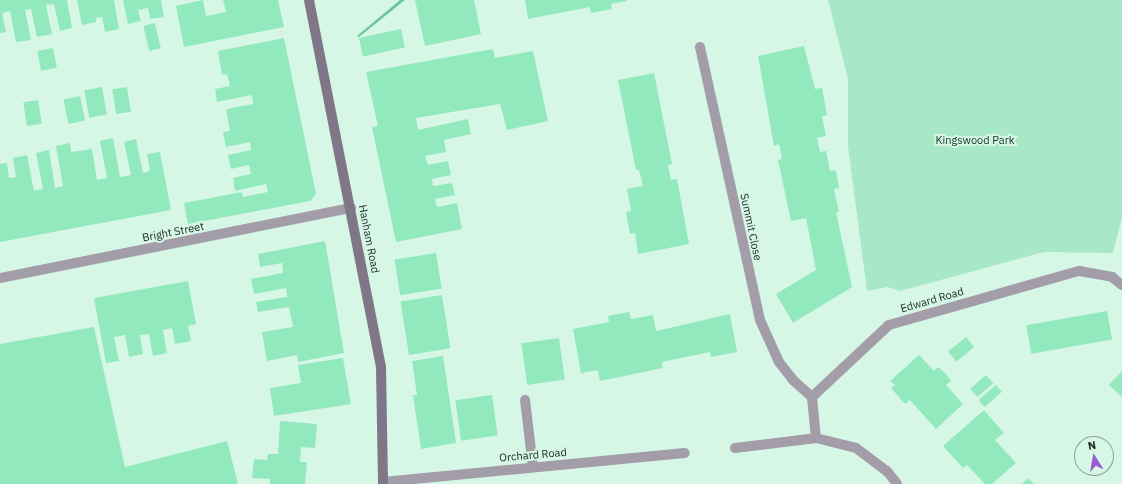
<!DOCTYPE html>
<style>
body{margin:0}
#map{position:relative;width:1122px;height:484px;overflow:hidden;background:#d7f7e6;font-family:"IBM Plex Sans",sans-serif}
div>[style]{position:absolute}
.green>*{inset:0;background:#a9e8c7}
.forest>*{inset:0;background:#70c69c}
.building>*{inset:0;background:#93e9be;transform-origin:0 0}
.street>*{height:10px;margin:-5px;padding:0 5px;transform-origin:5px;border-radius:5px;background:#a39da9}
.secondary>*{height:10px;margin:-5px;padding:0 5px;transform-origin:5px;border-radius:5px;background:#7f7688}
span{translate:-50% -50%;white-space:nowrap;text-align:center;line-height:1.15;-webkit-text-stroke:4px #d7f7e6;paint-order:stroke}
.park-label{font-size:11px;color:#0c3322}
.street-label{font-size:11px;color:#19251f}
.north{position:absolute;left:1074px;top:436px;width:40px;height:40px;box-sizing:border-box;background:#d7f7e6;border:1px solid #8ba396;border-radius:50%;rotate:349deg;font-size:11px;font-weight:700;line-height:16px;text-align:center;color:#19251f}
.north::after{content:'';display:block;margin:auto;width:14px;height:18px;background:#9d5bd1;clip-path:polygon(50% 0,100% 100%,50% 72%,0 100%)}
</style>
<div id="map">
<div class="green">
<div style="clip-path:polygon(828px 0,1122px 0,1122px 218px,1113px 253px,1044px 252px,900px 291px,887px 287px,867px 291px,848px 146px,848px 79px)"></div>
</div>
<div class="forest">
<div style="clip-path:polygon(400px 0,405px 0,359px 37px,357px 36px)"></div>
</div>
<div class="building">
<div style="clip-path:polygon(0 0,67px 0,72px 28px,60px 31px,54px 4px,46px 5px,52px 34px,37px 37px,31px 9px,25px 10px,31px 40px,16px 42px,10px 11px,2px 13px,6px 32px,0 33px)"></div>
<div style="clip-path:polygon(77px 0,114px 0,119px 29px,105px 32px,102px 17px,96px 18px,96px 22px,82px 25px)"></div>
<div style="clip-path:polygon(123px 0,161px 0,164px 17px,150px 19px,148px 8px,138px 10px,141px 21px,128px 24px)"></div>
<div style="clip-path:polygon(203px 0,206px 16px,226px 12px,223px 0,278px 0,284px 27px,184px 47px,176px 6px)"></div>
<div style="clip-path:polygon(415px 0,474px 0,481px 34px,425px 46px)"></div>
<div style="clip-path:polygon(525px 0,627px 0,627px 1px,611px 4px,612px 9px,591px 13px,590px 7px,528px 19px)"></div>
<div style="left:155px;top:23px;width:26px;height:12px;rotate:77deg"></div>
<div style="left:401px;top:29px;width:19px;height:43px;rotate:78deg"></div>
<div style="clip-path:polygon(284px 38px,316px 194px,310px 201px,188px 224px,184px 203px,242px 192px,243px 197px,268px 192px,266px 184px,235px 191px,233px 178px,251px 174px,249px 165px,231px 169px,228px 155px,251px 150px,250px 142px,226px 147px,223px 132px,230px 131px,226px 109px,253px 104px,252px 95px,217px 102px,215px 89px,230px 86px,227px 74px,222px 75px,218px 51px)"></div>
<div style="clip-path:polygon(804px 46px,815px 89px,822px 88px,827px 115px,822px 116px,826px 136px,817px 138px,820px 152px,826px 151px,830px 171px,836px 170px,839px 188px,834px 189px,839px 212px,836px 212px,852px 287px,793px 323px,776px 294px,816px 270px,806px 218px,791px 221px,778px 160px,782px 159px,779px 144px,774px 146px,758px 56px)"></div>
<div style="left:53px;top:48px;width:20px;height:16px;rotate:79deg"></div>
<div style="clip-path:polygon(493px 49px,495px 58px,533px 51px,548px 121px,507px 130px,500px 104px,416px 118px,418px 130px,468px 119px,471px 134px,444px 140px,446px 152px,425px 156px,428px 165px,448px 161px,451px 175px,432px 179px,433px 186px,452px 183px,455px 195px,435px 199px,437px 207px,457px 203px,462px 229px,396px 242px,372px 127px,378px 126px,366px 72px)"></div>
<div style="clip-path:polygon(654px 73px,672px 164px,668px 165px,671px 180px,677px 179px,689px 244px,638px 254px,635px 233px,630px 234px,626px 212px,631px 211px,627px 189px,643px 186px,639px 170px,636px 170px,618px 80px)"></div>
<div style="left:102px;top:87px;width:28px;height:18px;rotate:80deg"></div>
<div style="left:127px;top:87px;width:25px;height:15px;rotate:81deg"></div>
<div style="left:80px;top:96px;width:25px;height:17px;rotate:78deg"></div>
<div style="left:38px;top:100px;width:24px;height:15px;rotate:81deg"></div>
<div style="clip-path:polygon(113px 138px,120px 177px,131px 175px,124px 142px,136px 139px,143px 173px,150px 171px,147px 154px,160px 152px,171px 210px,0 242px,0 164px,7px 163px,9px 178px,16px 177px,13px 158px,27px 155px,34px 191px,43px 189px,36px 153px,49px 150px,55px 188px,63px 186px,56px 146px,70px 143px,71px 152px,92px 149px,97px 180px,107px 178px,100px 141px)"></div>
<div style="clip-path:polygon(325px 241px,344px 353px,298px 362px,297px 355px,267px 361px,262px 332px,293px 327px,289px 307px,258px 312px,256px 302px,287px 297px,286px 288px,254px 294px,251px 279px,283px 273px,282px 263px,260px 267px,258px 254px)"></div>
<div style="left:436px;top:253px;width:36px;height:42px;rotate:81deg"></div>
<div style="clip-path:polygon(188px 281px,196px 324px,188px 326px,191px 341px,175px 344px,172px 328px,163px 330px,167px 353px,153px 356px,149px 334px,140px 335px,143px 354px,129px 357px,125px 335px,114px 337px,119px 361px,106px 363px,94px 298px)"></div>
<div style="left:442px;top:295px;width:54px;height:42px;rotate:81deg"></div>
<div style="left:1107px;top:311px;width:29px;height:82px;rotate:80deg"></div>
<div style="clip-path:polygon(629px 312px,631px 319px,653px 315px,656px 331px,730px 314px,737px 352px,711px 357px,710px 352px,662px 362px,663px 368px,600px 381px,598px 370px,581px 373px,573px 329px,609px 322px,608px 316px)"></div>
<div style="clip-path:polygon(94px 327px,125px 467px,227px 441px,238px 484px,0 484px,0 344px)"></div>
<div style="left:966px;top:337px;width:13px;height:23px;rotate:51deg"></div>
<div style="left:559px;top:338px;width:42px;height:38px;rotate:82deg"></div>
<div style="clip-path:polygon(919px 355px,934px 371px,938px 367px,945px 373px,951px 381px,946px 385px,963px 404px,936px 429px,910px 400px,905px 404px,891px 388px,895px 385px,890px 381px)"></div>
<div style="clip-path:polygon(443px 356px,456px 443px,421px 449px,413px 395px,417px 395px,412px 361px)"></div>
<div style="clip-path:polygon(343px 358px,351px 404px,274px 416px,270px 388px,301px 383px,298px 365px)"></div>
<div style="clip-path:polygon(1122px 371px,1122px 397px,1109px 385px)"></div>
<div style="left:986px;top:375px;width:11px;height:21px;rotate:49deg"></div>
<div style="left:996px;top:385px;width:9px;height:23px;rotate:49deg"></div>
<div style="left:492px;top:395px;width:41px;height:37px;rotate:82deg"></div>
<div style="clip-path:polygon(984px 410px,1004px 433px,995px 440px,1016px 463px,992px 484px,985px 484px,967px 465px,963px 468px,943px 446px)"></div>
<div style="clip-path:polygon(280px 421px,317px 424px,315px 448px,301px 447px,300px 462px,307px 462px,305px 484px,270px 484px,270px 479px,252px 478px,254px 459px,267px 460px,268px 454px,278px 454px)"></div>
<div style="clip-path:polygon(1028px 478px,1034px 484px,1022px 484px)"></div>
</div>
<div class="street">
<div style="left:700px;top:47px;width:280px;rotate:77.6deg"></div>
<div style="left:760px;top:320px;width:46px;rotate:65.7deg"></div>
<div style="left:779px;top:362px;width:23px;rotate:52deg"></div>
<div style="left:793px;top:380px;width:25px;rotate:42deg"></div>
<div style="left:0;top:278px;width:358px;rotate:-11.3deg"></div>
<div style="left:525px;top:400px;width:67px;rotate:83.2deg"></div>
<div style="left:816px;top:438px;width:41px;rotate:-95.6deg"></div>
<div style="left:812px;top:397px;width:105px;rotate:-43.1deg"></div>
<div style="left:889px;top:325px;width:198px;rotate:-15.9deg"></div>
<div style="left:1079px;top:271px;width:34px;rotate:10deg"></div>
<div style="left:1112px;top:277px;width:13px;rotate:39deg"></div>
<div style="left:735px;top:448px;width:82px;rotate:-7deg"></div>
<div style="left:816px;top:438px;width:41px;rotate:14deg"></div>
<div style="left:856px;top:448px;width:39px;rotate:37deg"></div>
<div style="left:887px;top:471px;width:16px;rotate:52deg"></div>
<div style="left:383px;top:482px;width:303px;rotate:-5.5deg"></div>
</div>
<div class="secondary">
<div style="left:309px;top:0;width:374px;rotate:78.9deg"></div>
<div style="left:381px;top:367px;width:117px;rotate:89deg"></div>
</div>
<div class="park-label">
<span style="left:975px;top:140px">Kingswood Park</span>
</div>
<div class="street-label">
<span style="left:751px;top:227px;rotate:78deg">Summit Close</span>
<span style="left:173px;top:232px;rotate:-11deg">Bright Street</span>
<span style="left:369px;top:239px;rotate:79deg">Hanham Road</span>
<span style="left:932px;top:300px;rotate:-16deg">Edward Road</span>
<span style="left:533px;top:455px;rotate:-5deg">Orchard Road</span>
</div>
<div class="north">N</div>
</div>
